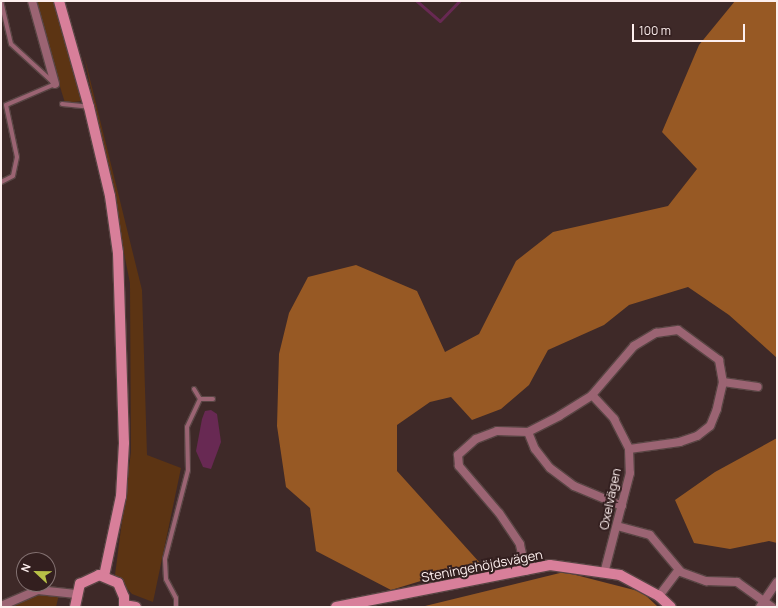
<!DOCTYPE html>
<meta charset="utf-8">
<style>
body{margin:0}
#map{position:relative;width:778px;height:608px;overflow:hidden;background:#3e2928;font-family:Manrope,sans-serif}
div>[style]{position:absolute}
.green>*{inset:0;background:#5c3413}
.forest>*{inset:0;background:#975924}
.water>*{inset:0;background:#682953}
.stream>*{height:2.5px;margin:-1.25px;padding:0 1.25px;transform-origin:1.25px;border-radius:1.25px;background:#682953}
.roads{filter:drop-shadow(1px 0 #594544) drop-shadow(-1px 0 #594544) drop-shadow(0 1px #594544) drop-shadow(0 -1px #594544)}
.lane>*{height:4px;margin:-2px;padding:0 2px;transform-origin:2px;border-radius:2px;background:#9b6473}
.street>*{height:8px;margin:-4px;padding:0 4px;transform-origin:4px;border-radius:4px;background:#9b6473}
.secondary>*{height:10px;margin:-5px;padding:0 5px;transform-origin:5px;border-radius:5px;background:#d87f9a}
span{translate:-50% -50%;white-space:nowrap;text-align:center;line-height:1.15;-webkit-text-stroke:4px #331f1f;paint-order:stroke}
.street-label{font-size:13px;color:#fdefee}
.frame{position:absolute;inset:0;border:2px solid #fdefee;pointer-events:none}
.north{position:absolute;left:16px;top:552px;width:40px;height:40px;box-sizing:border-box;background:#331f1f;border:1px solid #847272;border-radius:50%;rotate:292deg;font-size:11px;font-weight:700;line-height:16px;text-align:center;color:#fdefee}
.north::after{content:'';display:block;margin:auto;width:14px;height:18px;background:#b8c147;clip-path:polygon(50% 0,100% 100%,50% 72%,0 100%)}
.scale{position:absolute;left:632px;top:24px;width:113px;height:18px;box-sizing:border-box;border:2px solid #fdefee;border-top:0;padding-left:5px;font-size:12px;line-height:14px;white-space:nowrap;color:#fdefee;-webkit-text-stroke:3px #331f1f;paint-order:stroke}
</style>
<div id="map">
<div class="green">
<div style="clip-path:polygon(34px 1px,54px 1px,82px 101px,65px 103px)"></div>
<div style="clip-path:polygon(84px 55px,142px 290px,147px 455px,181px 468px,153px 602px,132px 594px,115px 575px,131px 452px,130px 283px)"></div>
<div style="clip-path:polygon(60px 590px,56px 607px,1px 607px,27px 594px)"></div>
</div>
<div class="forest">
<div style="clip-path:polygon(735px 1px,777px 1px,777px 358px,729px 315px,688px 287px,629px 305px,604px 325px,548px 350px,529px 385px,501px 409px,472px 420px,451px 397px,430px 402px,397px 425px,397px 471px,480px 563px,391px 590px,316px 551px,310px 508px,286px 487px,277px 426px,279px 354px,289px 313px,308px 277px,356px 265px,417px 291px,445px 352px,479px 334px,516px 261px,553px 232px,668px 206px,697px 169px,662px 132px,699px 45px)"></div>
<div style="clip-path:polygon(777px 438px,777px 543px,769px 541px,730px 549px,694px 543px,675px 500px,715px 472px)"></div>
<div style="clip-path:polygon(564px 572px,642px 592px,658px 607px,421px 607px)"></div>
</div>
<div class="water">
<div style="clip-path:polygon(211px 410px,217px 414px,221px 442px,211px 469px,203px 467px,196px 451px,202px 419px,205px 411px)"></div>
</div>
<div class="stream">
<div style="left:417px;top:1px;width:30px;rotate:41deg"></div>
<div style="left:440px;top:21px;width:28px;rotate:-46deg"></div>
</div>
<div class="roads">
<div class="lane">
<div style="left:1px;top:1px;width:44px;rotate:76.9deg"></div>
<div style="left:11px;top:44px;width:59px;rotate:42.3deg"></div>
<div style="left:55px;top:84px;width:53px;rotate:156.8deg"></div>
<div style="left:6px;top:105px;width:53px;rotate:78.1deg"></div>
<div style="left:17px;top:157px;width:19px;rotate:102deg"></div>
<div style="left:13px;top:176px;width:13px;rotate:153deg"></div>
<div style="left:62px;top:104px;width:27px;rotate:6deg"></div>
<div style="left:194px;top:389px;width:12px;rotate:59deg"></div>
<div style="left:176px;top:607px;width:9px;rotate:-90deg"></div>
<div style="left:176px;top:598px;width:21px;rotate:-118deg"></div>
<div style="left:166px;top:579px;width:20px;rotate:-93deg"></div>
<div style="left:165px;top:559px;width:92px;rotate:-75.5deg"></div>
<div style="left:188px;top:470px;width:43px;rotate:-91.3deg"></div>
<div style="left:187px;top:427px;width:31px;rotate:-65deg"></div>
<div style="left:200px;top:399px;width:13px"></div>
</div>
<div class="street">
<div style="left:32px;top:1px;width:86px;rotate:74.5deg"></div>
<div style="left:723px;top:382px;width:35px;rotate:8deg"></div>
<div style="left:592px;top:395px;width:33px;rotate:47deg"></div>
<div style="left:614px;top:419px;width:34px;rotate:63deg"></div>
<div style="left:629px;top:449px;width:24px;rotate:88deg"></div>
<div style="left:630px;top:473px;width:100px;rotate:104.5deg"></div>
<div style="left:528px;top:432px;width:18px;rotate:68deg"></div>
<div style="left:535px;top:449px;width:24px;rotate:52deg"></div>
<div style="left:550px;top:468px;width:30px;rotate:37deg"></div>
<div style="left:574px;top:486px;width:52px;rotate:22.6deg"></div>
<div style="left:617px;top:526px;width:34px;rotate:15deg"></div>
<div style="left:650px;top:535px;width:48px;rotate:50deg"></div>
<div style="left:526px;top:571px;width:28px;rotate:-103deg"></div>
<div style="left:520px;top:544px;width:37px;rotate:-124deg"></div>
<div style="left:499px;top:513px;width:62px;rotate:-130.4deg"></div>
<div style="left:459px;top:466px;width:11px;rotate:-95deg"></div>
<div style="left:458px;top:455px;width:24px;rotate:-42deg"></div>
<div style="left:476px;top:439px;width:22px;rotate:-21deg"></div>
<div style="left:497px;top:431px;width:31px;rotate:2deg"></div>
<div style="left:528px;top:432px;width:35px;rotate:-27deg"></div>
<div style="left:559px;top:416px;width:39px;rotate:-32deg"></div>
<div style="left:592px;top:395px;width:65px;rotate:-49.4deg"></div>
<div style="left:634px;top:346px;width:26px;rotate:-31deg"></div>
<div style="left:656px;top:333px;width:22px;rotate:-8deg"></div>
<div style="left:678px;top:330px;width:51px;rotate:36.2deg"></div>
<div style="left:719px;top:360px;width:22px;rotate:80deg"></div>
<div style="left:723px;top:382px;width:28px;rotate:103deg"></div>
<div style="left:717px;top:409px;width:18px;rotate:112deg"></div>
<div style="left:710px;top:426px;width:16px;rotate:142deg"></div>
<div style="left:697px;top:436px;width:18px;rotate:161deg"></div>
<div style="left:680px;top:442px;width:51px;rotate:172.2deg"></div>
<div style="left:659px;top:596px;width:31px;rotate:-53deg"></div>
<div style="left:678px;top:571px;width:30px;rotate:20deg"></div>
<div style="left:706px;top:581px;width:31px;rotate:2deg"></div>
<div style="left:737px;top:582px;width:43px;rotate:35.5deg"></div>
<div style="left:1px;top:606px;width:40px;rotate:-23.4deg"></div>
<div style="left:38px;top:590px;width:38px;rotate:6deg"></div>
<div style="left:760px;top:607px;width:30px;rotate:-56deg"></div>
</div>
<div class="secondary">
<div style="left:59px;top:1px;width:110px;rotate:74.2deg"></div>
<div style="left:89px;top:107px;width:91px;rotate:76.7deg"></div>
<div style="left:110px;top:196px;width:58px;rotate:82deg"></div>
<div style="left:118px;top:253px;width:190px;rotate:88.2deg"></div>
<div style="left:124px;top:443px;width:53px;rotate:93.2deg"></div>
<div style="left:121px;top:496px;width:82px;rotate:102deg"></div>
<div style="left:124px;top:605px;width:12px;rotate:9deg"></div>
<div style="left:75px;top:607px;width:24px;rotate:-78deg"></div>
<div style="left:80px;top:584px;width:21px;rotate:-25deg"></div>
<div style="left:99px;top:575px;width:21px;rotate:23deg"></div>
<div style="left:118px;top:583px;width:15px;rotate:67deg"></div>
<div style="left:124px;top:597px;width:10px;rotate:90deg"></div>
<div style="left:336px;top:607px;width:218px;rotate:-11.1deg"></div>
<div style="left:550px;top:565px;width:71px;rotate:8.1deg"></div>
<div style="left:620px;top:575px;width:44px;rotate:28.3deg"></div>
<div style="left:659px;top:596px;width:16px;rotate:43deg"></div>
</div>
</div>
<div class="street-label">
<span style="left:610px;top:499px;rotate:-78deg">Oxelvägen</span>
<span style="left:482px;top:566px;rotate:-11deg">Steningehöjdsvägen</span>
</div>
<div class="frame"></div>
<div class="north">N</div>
<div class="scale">100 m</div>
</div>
